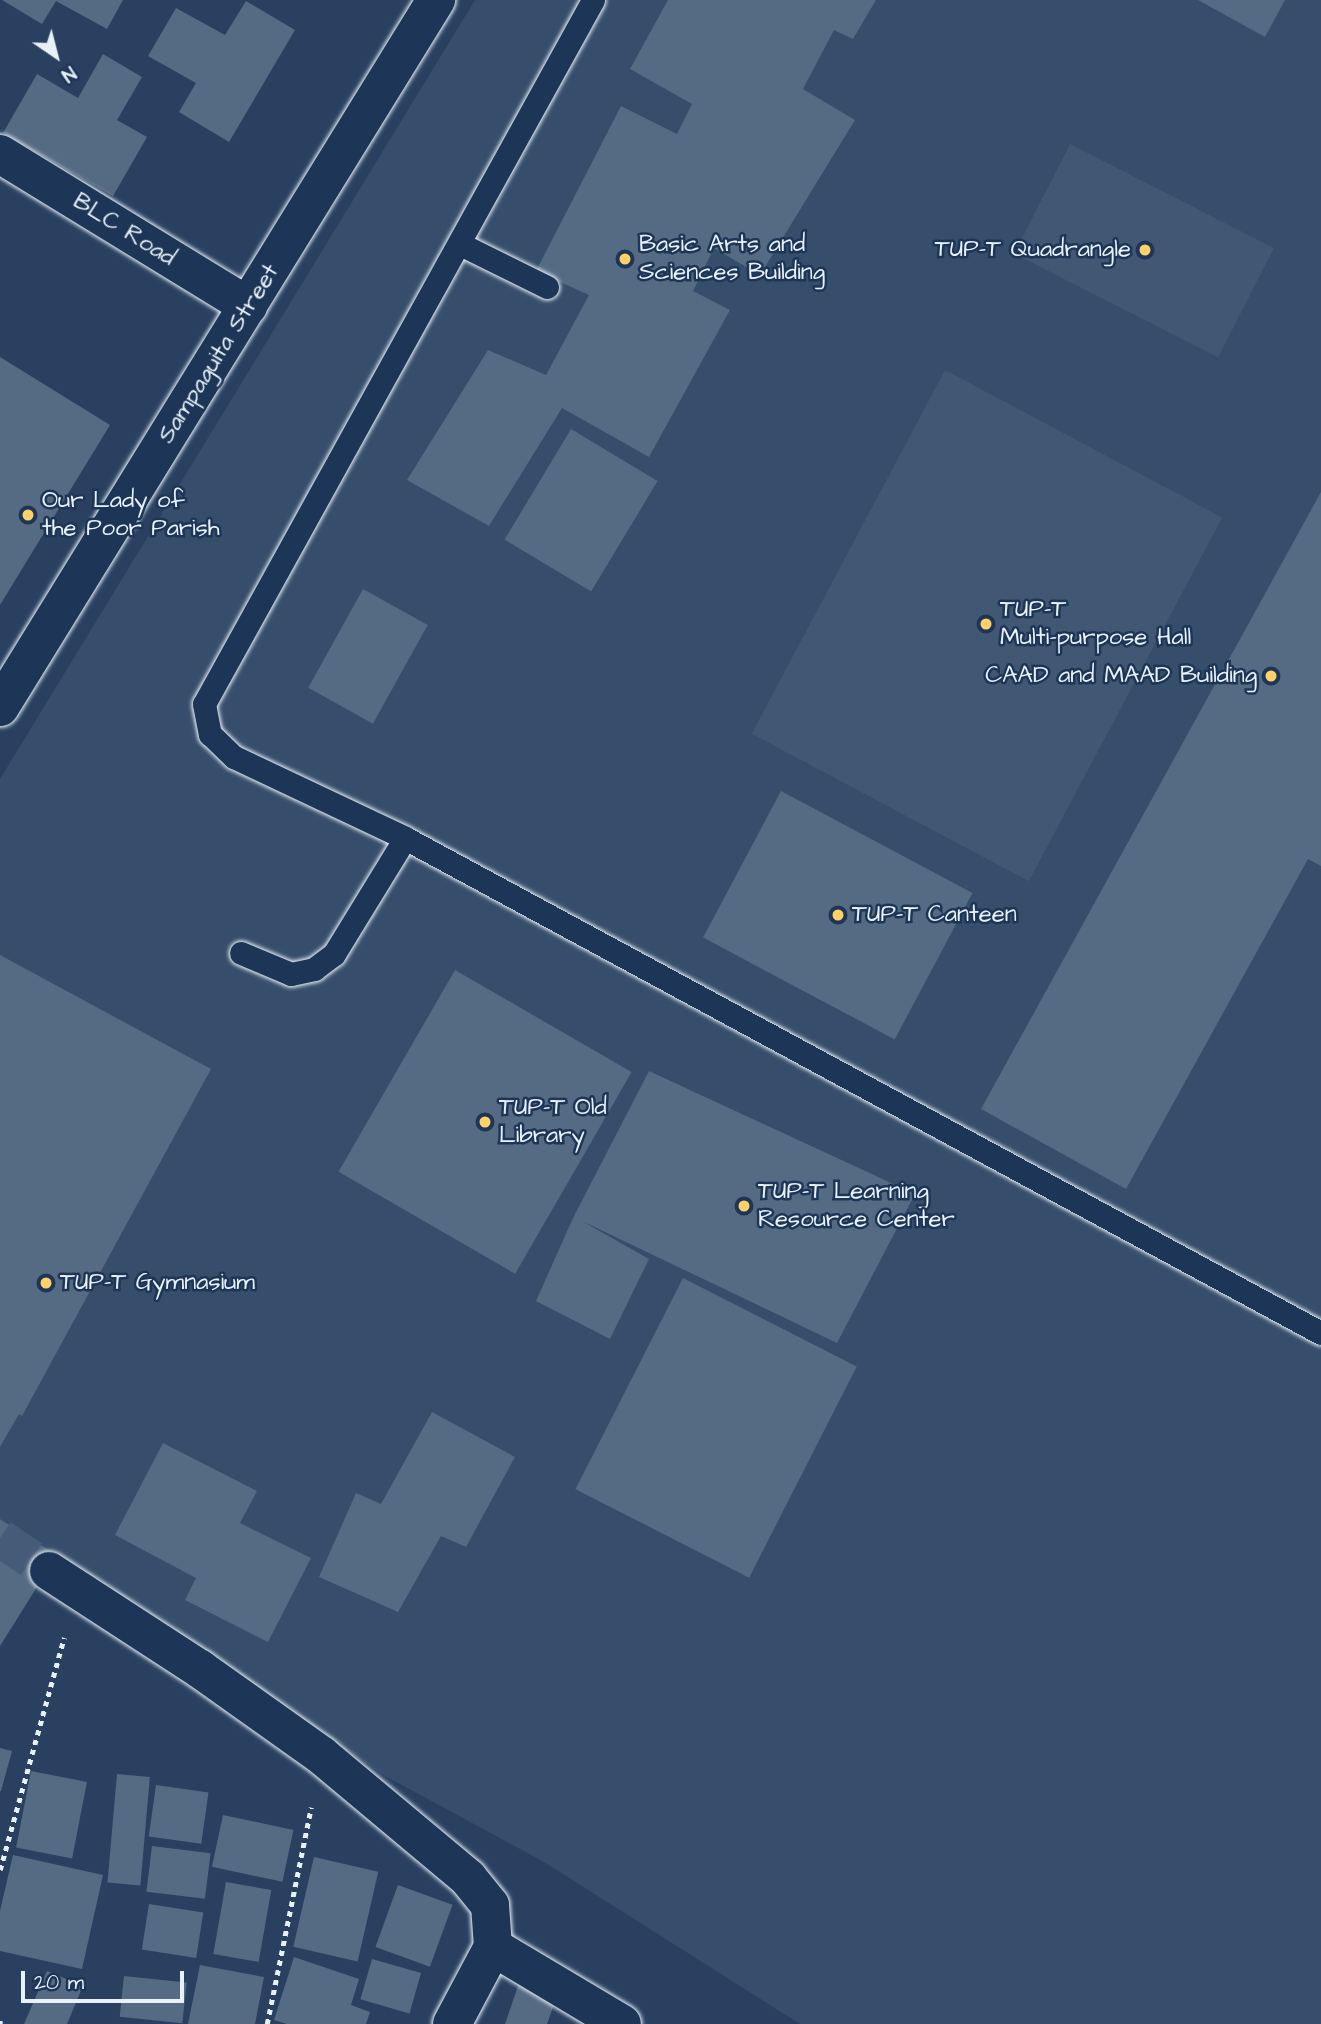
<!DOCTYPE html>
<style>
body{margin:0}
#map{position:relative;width:1321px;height:2024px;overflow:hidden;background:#294061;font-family:"Architects Daughter",sans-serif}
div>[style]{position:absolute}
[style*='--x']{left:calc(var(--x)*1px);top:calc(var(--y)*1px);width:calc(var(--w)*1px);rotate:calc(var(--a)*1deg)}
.built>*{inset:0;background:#364d6b}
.green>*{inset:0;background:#415774;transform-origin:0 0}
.building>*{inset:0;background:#556a83;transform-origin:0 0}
.street-tunnel>*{height:38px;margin-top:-19px;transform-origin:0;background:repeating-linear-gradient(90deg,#465b78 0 38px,transparent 0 57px)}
.path>*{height:4.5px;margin-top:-2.25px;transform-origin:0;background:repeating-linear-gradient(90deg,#e8f1f8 0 5px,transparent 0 10px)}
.roads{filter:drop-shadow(0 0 2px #e8f1f8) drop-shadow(0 0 2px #e8f1f8)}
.lane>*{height:23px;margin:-11.5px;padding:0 11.5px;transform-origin:11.5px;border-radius:11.5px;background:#1d3557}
.street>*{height:38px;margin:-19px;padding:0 19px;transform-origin:19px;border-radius:19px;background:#1d3557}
.dots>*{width:19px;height:19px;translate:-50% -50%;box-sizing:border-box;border:4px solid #1d3557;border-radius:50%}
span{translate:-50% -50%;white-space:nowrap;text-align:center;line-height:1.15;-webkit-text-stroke:5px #1d3557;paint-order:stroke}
.street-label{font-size:24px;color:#e8f1f8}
.poi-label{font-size:24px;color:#e8f1f8}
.left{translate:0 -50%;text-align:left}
.right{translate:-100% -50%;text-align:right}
.north{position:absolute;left:21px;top:21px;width:70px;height:70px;-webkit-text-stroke:5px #1d3557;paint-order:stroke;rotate:145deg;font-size:19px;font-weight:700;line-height:28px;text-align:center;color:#e8f1f8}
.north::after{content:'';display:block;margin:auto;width:24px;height:32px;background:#e8f1f8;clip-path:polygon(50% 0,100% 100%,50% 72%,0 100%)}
.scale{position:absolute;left:21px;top:1971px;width:163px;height:32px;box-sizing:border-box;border:4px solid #e8f1f8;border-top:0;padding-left:9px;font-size:21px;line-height:24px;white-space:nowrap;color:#e8f1f8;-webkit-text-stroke:5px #1d3557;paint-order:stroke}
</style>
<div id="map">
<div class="built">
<i style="clip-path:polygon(475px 0,1321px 0,1321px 2024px,800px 2024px,544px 1862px,387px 1777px,0 1519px,0 779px)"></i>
</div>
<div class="green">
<i style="left:1070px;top:144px;width:229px;height:123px;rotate:27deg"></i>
<i style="left:945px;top:370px;width:314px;height:412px;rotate:28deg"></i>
</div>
<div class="building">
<i style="clip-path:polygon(2px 0,123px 0,107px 29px,56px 1px,42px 24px)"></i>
<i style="clip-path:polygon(668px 0,876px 0,853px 39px,834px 30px,803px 89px,855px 120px,760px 275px,714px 248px,693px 291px,730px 310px,649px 457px,562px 408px,489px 526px,407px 480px,488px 350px,546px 375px,589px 295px,536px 271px,621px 106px,677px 134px,692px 104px,630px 69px)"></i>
<i style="clip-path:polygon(1198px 0,1285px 0,1265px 37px)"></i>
<i style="clip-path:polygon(246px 1px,295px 30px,229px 142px,179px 112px,196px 83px,148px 56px,176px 8px,225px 35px)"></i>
<i style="clip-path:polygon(103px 54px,142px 77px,117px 120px,147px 137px,113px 196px,3px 133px,37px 74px,78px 98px)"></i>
<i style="clip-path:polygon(0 357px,110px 425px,0 605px)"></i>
<i style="left:571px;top:429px;width:101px;height:129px;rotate:31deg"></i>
<i style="clip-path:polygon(1321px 492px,1321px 866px,1308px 859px,1126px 1189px,981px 1109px)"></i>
<i style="left:363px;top:589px;width:74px;height:113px;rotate:29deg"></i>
<i style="left:781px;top:791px;width:217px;height:166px;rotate:28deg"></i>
<i style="clip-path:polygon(0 955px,211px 1069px,22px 1416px,19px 1414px,0 1447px)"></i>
<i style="left:455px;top:970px;width:204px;height:233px;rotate:30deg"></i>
<i style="clip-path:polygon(649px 1071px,915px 1194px,837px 1343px,582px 1221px,649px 1259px,610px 1339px,536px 1301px,573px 1218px)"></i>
<i style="left:683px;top:1278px;width:195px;height:237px;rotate:27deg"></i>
<i style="clip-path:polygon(432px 1412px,515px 1457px,466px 1547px,441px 1536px,398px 1612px,319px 1577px,356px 1493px,381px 1504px)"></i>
<i style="clip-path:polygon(163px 1443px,257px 1491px,240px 1523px,311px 1558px,268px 1642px,185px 1600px,196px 1578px,115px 1535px)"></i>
<i style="clip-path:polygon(0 1519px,57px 1555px,0 1646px)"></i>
<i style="clip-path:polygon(0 1748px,12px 1751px,1px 1791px,0 1791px)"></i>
<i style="left:31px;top:1771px;width:57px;height:78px;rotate:11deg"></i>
<i style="left:117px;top:1774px;width:33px;height:109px;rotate:5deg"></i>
<i style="left:156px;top:1785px;width:53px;height:52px;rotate:8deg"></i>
<i style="left:223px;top:1815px;width:72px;height:53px;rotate:12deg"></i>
<i style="left:152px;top:1846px;width:59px;height:46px;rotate:7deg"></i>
<i style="clip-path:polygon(13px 1855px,103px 1875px,82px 1969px,0 1951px,0 1911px)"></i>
<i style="left:314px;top:1857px;width:66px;height:92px;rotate:13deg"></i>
<i style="left:226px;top:1882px;width:46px;height:73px;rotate:10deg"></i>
<i style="left:398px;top:1885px;width:58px;height:66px;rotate:20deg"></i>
<i style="left:149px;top:1904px;width:55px;height:46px;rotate:9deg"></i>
<i style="clip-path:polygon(294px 1957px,359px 1979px,351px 2005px,370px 2012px,366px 2024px,287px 2024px,274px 2020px)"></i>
<i style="left:372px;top:1959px;width:51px;height:42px;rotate:16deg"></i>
<i style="clip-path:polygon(200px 1965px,264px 1977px,255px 2024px,188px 2024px)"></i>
<i style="clip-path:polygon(47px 1971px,83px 1986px,67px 2024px,24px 2024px)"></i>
<i style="left:124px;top:1976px;width:63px;height:41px;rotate:6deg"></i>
<i style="clip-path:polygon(519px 1983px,557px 1996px,547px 2024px,505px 2024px)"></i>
</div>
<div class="street-tunnel">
<i style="--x:0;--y:1538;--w:59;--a:34"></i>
</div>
<div class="path">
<i style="--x:0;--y:1870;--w:241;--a:-74.6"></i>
<i style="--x:0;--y:2021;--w:3;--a:72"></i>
<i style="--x:267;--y:2024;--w:221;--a:-78.5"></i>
</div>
<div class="roads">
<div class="lane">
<i style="--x:593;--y:0;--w:804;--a:118.92"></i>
<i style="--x:204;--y:704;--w:31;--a:79"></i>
<i style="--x:210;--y:734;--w:33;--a:44"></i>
<i style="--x:234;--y:757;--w:189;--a:25.3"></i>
<i style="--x:405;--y:838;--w:1041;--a:28.39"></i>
<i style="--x:460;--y:244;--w:97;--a:26.3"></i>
<i style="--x:241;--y:953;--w:54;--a:22.8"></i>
<i style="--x:291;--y:974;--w:24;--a:-12"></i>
<i style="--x:314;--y:969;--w:25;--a:-37"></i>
<i style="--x:334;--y:954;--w:136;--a:-58.5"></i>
</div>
<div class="street">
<i style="--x:0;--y:154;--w:291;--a:31.5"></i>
<i style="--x:0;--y:707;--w:831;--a:-58.34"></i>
<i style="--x:49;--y:1571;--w:180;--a:33"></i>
<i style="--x:200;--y:1669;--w:148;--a:35.4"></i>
<i style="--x:321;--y:1755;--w:192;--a:39.9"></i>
<i style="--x:468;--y:1878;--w:35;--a:51"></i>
<i style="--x:490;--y:1905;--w:42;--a:85.9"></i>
<i style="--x:493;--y:1947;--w:150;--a:30.8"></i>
<i style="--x:452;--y:2024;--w:87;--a:-62"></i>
</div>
</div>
<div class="dots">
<i style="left:1145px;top:250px;background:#ffd166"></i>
<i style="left:625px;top:259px;background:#ffd166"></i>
<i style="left:28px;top:515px;background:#ffd166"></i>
<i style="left:986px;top:624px;background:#ffd166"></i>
<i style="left:1271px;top:676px;background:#ffd166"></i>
<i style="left:838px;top:915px;background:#ffd166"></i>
<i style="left:485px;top:1122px;background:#ffd166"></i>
<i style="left:744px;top:1206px;background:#ffd166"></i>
<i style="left:46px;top:1283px;background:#ffd166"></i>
</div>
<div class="street-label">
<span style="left:124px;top:230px;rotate:32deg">BLC Road</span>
<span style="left:219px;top:354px;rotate:-58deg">Sampaguita Street</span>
</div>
<div class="poi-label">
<span class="left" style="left:639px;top:259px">Basic Arts and<br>Sciences Building</span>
<span class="right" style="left:1131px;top:250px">TUP-T Quadrangle</span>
<span class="left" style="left:42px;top:515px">Our Lady of<br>the Poor Parish</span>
<span class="left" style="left:1000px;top:624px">TUP-T<br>Multi-purpose Hall</span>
<span class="right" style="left:1257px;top:676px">CAAD and MAAD Building</span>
<span class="left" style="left:852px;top:915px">TUP-T Canteen</span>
<span class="left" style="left:499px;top:1122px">TUP-T Old<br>Library</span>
<span class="left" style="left:758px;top:1206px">TUP-T Learning<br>Resource Center</span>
<span class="left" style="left:60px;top:1283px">TUP-T Gymnasium</span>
</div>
<div class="north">N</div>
<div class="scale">20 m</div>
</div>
